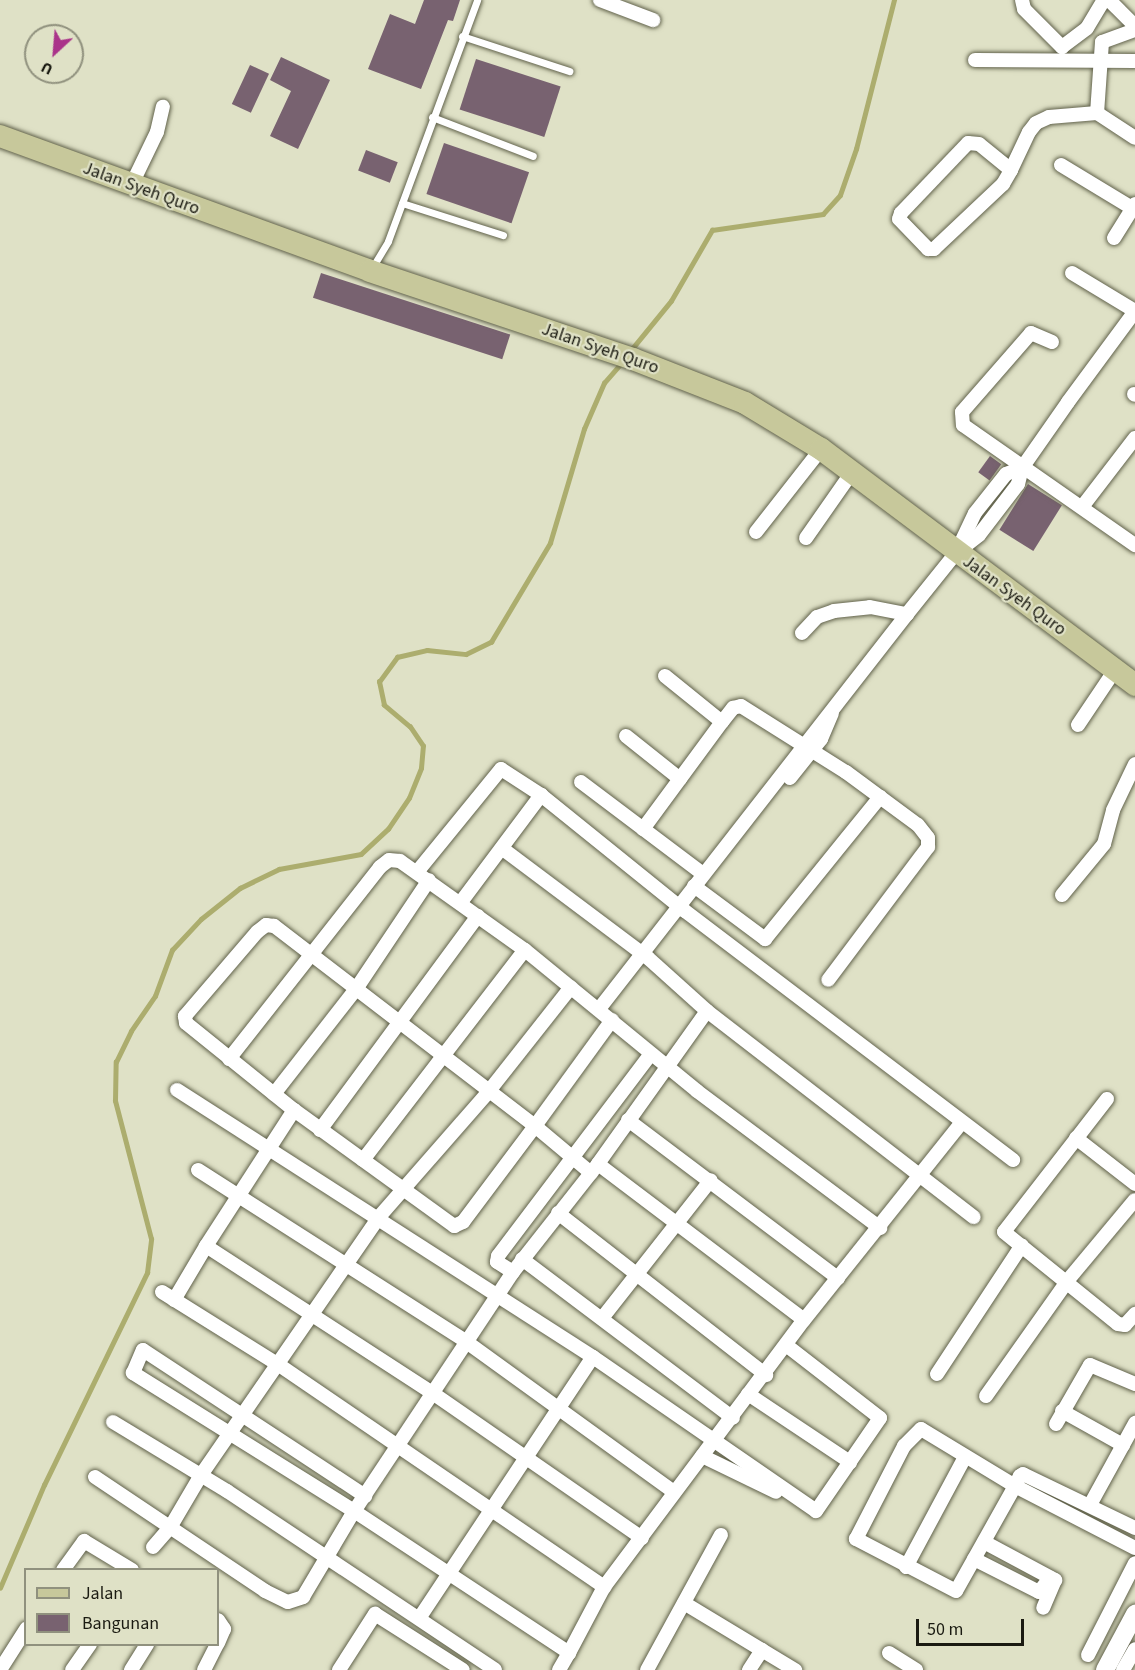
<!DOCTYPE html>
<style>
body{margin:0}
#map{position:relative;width:1135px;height:1670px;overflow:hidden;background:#dfe1c6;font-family:"Source Sans 3",sans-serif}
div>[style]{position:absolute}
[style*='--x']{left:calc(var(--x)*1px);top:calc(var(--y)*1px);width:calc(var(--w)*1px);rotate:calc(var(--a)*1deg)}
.stream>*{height:4.5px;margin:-2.25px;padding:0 2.25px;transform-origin:2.25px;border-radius:2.25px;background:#acad6e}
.building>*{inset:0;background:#786270;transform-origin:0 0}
.roads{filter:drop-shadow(0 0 2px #61624b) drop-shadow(0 0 2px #61624b)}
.service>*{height:7px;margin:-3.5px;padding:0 3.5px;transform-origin:3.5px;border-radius:3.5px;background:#fff}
.minor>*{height:14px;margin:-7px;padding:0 7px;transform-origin:7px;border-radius:7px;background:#fff}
.tertiary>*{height:18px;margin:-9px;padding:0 9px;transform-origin:9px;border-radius:9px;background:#fff}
.primary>*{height:22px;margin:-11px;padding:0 11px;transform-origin:11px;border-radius:11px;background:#c7c89b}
span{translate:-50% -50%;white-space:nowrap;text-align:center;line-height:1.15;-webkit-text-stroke:4.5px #dfe1c6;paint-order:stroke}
.street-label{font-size:18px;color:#1a1a11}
.legend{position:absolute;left:24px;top:1568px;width:195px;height:78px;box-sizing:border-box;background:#dfe1c6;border:2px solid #90917e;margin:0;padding:8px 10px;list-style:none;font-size:18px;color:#1a1a11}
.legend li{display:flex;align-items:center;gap:12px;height:30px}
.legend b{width:30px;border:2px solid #90917e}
.north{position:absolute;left:24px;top:24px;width:60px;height:60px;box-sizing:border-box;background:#dfe1c6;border:2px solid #90917e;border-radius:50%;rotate:206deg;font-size:16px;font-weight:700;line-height:24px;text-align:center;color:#1a1a11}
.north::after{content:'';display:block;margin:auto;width:21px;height:27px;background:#aa338a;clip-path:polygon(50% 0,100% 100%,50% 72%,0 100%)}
.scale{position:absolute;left:916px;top:1619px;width:108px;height:27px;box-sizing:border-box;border:3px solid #1a1a11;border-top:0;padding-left:8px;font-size:18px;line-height:21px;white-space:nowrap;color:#1a1a11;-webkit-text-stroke:4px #dfe1c6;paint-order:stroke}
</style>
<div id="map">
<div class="stream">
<i style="--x:631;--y:350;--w:63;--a:-50.8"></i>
<i style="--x:671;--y:301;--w:82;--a:-60"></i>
<i style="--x:712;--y:230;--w:112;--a:-8.2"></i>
<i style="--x:823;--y:214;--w:25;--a:-48"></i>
<i style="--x:840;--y:195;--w:49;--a:-70.8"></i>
<i style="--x:856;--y:149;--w:154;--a:-75.7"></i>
<i style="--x:0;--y:1588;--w:112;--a:-66.9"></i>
<i style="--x:44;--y:1485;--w:236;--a:-64.1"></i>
<i style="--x:147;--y:1273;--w:34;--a:-83"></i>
<i style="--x:151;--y:1239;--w:143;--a:-104.6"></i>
<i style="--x:115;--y:1101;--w:39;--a:-89"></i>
<i style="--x:116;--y:1062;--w:34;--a:-64"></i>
<i style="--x:131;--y:1031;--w:42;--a:-55.6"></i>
<i style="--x:155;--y:996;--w:49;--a:-69.7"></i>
<i style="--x:172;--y:950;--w:42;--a:-46.9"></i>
<i style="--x:201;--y:919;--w:50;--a:-38.5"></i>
<i style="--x:240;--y:888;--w:43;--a:-26"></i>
<i style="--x:279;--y:869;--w:83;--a:-10.4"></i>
<i style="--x:361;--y:854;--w:37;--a:-43"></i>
<i style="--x:388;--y:829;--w:37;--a:-56"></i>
<i style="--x:409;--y:798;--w:32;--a:-68"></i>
<i style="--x:421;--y:768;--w:22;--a:-85"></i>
<i style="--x:423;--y:746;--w:23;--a:-124"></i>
<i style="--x:410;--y:727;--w:34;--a:-140"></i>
<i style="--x:384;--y:705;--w:24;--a:-102"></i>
<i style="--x:379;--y:682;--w:31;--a:-54"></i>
<i style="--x:397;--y:657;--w:31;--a:-13"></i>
<i style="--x:427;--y:650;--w:39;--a:6"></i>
<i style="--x:466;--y:654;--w:28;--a:-26"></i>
<i style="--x:491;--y:642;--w:115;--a:-59.2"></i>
<i style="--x:550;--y:543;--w:119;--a:-73.4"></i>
<i style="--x:584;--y:429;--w:50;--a:-66.5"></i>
<i style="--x:604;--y:383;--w:28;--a:-49"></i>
</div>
<div class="building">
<i style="clip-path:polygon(424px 0,460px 0,453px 21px,448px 20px,421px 89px,368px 69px,390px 14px,415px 24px)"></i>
<i style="clip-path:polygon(281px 57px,330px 80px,298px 149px,270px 136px,291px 91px,270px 80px)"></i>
<i style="left:476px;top:59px;width:89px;height:53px;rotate:18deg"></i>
<i style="left:250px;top:65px;width:21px;height:43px;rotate:25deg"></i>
<i style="left:444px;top:143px;width:90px;height:54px;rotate:19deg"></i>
<i style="left:366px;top:150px;width:34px;height:22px;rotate:21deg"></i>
<i style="left:321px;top:273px;width:199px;height:26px;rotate:18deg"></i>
<i style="left:990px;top:456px;width:14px;height:20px;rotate:36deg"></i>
<i style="left:1028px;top:484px;width:40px;height:54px;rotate:32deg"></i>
</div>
<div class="roads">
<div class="service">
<i style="--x:462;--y:36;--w:113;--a:18.1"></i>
<i style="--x:432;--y:117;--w:108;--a:21.1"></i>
<i style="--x:402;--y:203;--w:106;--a:17.6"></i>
<i style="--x:372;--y:268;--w:31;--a:-59"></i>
<i style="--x:388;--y:241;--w:257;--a:-69.7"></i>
</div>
<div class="minor">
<i style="--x:600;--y:0;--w:57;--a:20.7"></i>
<i style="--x:1022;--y:0;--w:9;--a:77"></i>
<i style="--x:1024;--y:9;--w:54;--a:45"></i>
<i style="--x:1062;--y:47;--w:31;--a:-37"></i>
<i style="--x:1087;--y:28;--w:33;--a:-59"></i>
<i style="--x:1109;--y:0;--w:37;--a:45"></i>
<i style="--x:1102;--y:42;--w:71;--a:94"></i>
<i style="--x:1097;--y:113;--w:45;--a:33.3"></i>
<i style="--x:1102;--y:42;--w:35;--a:-20"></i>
<i style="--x:975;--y:60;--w:160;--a:0.4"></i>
<i style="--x:1061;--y:165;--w:83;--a:31.2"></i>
<i style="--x:1011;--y:170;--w:41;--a:-140.9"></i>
<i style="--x:979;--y:144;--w:11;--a:-175"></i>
<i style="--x:968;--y:143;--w:97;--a:133.7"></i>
<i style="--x:901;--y:213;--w:6;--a:108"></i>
<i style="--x:899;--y:219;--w:42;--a:46"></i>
<i style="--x:928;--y:249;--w:6;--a:0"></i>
<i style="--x:934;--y:249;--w:95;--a:-43.3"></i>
<i style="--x:1003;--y:184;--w:16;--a:-60"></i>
<i style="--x:1011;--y:170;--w:42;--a:-64.7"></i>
<i style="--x:1029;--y:132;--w:11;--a:-52"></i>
<i style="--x:1036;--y:123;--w:14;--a:-25"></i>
<i style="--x:1049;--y:117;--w:48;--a:-4.8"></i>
<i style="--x:131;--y:186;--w:60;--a:-64.3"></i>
<i style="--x:157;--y:132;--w:26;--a:-77"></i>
<i style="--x:1114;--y:238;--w:40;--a:-58"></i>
<i style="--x:1072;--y:273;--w:74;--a:31.1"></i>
<i style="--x:1052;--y:342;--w:23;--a:-157"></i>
<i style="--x:1031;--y:333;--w:105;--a:131.1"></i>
<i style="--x:962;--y:412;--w:13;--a:86"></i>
<i style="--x:963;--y:425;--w:210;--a:34.9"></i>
<i style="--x:1134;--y:394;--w:1;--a:45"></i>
<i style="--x:1082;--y:507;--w:87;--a:-52.5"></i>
<i style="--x:756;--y:532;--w:105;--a:-51.9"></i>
<i style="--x:806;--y:538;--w:80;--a:-55.1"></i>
<i style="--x:956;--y:553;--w:44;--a:-64.6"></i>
<i style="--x:975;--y:513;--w:50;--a:-51.5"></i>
<i style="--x:1006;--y:474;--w:17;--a:-21"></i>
<i style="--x:802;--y:633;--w:22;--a:-47"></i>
<i style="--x:817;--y:617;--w:18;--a:-19"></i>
<i style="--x:834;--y:611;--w:36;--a:-6"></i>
<i style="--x:870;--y:607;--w:38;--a:11"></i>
<i style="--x:665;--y:676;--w:73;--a:38.9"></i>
<i style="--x:1078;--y:725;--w:66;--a:-56.1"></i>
<i style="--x:626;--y:736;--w:69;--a:38.5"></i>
<i style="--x:790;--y:778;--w:50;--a:-51.5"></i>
<i style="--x:821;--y:739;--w:28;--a:-67"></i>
<i style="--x:581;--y:782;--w:153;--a:37"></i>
<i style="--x:643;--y:829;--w:133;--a:-53.6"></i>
<i style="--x:722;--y:722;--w:18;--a:-52"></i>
<i style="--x:733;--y:708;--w:8;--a:-14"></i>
<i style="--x:741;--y:706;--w:124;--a:32.2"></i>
<i style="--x:846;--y:772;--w:89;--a:36.4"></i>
<i style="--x:918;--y:825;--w:16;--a:52"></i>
<i style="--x:928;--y:838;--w:9;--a:90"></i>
<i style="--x:928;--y:847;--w:166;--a:126.9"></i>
<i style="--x:503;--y:849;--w:181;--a:36.9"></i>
<i style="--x:648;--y:958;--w:79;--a:41.9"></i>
<i style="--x:707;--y:1011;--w:337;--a:37.7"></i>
<i style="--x:417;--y:872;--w:133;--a:-50.8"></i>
<i style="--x:501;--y:769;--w:48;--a:33"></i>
<i style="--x:541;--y:795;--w:185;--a:38.9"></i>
<i style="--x:685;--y:911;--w:412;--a:37.2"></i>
<i style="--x:694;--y:886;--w:89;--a:36.7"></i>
<i style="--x:765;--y:939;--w:183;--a:-51"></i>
<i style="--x:1062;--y:895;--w:66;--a:-50.5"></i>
<i style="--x:1104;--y:844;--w:35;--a:-75"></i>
<i style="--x:1113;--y:810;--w:51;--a:-64.4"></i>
<i style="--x:461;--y:902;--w:134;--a:-53.2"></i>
<i style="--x:599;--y:1009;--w:501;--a:-52.05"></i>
<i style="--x:907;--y:614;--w:78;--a:-51.2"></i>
<i style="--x:956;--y:553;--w:29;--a:-38"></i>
<i style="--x:979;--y:535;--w:64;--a:-52.6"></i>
<i style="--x:1018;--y:484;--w:16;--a:-76"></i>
<i style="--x:1022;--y:468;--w:80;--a:-55.1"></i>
<i style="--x:1068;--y:402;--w:113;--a:-53.6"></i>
<i style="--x:707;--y:1011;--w:188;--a:125.5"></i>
<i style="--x:598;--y:1164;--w:137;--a:128.2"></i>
<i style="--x:513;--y:1272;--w:287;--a:123.6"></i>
<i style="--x:354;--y:1511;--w:258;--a:33.4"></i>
<i style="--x:569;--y:1653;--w:75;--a:-62.1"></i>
<i style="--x:604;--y:1587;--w:334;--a:-53.2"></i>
<i style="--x:804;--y:1320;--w:252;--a:-51.4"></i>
<i style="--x:229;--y:1059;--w:244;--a:-51.8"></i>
<i style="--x:380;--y:867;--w:11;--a:-38"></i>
<i style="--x:389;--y:860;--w:11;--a:5"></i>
<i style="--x:400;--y:861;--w:153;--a:35.5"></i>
<i style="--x:525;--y:950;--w:222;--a:39.3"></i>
<i style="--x:697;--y:1091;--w:229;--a:36.8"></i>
<i style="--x:177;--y:1090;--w:494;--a:32.7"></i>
<i style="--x:593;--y:1357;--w:271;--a:34.6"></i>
<i style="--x:274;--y:1094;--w:133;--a:-52"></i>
<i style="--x:356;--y:989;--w:131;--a:-56.2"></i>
<i style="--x:1107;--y:1099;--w:168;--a:127.8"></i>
<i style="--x:1004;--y:1232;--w:146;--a:38.9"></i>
<i style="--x:1118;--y:1324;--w:7;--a:8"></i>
<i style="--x:1125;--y:1325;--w:15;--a:-48"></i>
<i style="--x:294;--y:1110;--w:162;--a:122.9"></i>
<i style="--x:206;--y:1246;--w:272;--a:33"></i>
<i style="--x:434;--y:1394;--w:253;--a:34.7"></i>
<i style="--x:628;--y:1120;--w:263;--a:37"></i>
<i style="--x:320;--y:1130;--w:266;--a:-53.6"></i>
<i style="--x:1076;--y:1138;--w:75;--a:37.9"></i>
<i style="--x:363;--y:1160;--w:265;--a:-52.4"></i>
<i style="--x:598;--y:1164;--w:258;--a:37.1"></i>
<i style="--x:198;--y:1170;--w:321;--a:32.6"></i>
<i style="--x:468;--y:1343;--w:254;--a:35.9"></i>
<i style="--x:591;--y:1173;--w:73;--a:-140"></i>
<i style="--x:535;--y:1126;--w:329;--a:-142.5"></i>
<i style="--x:274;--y:926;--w:8;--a:-173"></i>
<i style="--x:266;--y:925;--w:11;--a:142"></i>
<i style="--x:257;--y:932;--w:111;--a:130.6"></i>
<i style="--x:185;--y:1016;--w:7;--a:82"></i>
<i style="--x:186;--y:1023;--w:139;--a:38.9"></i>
<i style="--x:294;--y:1110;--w:198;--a:35.9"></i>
<i style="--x:454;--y:1226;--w:10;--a:-24"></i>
<i style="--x:463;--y:1222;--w:120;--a:-53.1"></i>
<i style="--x:535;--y:1126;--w:131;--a:-54"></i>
<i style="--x:558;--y:1213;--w:264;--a:37.9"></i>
<i style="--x:522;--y:1259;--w:264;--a:37"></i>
<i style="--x:513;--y:1272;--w:19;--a:-148"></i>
<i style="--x:497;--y:1262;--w:6;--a:-81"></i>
<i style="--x:498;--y:1256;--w:253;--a:-52.9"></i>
<i style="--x:162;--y:1292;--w:138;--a:32"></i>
<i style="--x:279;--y:1365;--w:394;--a:34.3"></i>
<i style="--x:174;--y:1300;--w:63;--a:-59.3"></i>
<i style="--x:603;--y:1317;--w:174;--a:-51.8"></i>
<i style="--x:786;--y:1345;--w:119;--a:37.8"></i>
<i style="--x:880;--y:1418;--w:113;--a:124.5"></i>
<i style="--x:937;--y:1374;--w:154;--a:-56.6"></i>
<i style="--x:748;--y:1394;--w:123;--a:33.7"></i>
<i style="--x:986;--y:1396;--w:142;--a:-54.7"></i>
<i style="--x:1068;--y:1280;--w:104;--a:-50.1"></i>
<i style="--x:1062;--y:1411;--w:70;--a:29.1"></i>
<i style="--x:113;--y:1422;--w:133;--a:31.2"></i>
<i style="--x:227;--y:1491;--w:322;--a:33.7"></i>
<i style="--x:1056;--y:1424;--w:68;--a:-60"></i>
<i style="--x:1090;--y:1365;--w:49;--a:22.9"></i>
<i style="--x:702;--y:1456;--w:82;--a:25.9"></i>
<i style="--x:95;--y:1477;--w:205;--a:33.8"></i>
<i style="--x:265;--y:1591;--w:25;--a:26"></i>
<i style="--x:288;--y:1602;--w:16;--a:-18"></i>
<i style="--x:303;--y:1597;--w:100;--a:-59.3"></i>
<i style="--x:354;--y:1511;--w:261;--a:-148"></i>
<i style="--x:133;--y:1373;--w:25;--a:-67"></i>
<i style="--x:143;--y:1350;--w:266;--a:33.3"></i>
<i style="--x:1090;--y:1505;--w:94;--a:-61.2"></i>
<i style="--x:1135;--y:1528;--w:124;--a:-154.3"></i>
<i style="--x:1023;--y:1474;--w:4;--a:146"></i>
<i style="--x:1020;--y:1476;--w:11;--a:117"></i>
<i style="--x:1015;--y:1486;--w:120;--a:119.3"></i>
<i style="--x:956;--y:1591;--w:113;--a:-152.5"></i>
<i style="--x:856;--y:1539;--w:105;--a:-62.7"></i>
<i style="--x:904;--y:1446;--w:24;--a:-45"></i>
<i style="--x:921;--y:1429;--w:110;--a:31.2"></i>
<i style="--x:1015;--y:1486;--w:135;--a:27.3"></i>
<i style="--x:984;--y:1542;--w:81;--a:28.2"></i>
<i style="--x:1055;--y:1580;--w:30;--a:113"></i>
<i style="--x:153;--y:1547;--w:28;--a:-49"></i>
<i style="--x:171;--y:1526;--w:59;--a:-59.5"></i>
<i style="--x:201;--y:1475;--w:312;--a:-55.4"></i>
<i style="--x:378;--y:1218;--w:169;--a:-48.8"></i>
<i style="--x:489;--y:1091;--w:132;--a:-51.7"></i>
<i style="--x:974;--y:1559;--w:73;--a:26.9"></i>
<i style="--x:1039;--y:1592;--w:18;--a:-52"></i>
<i style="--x:906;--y:1567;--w:125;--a:-61.8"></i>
<i style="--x:63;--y:1570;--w:36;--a:-54"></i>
<i style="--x:84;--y:1541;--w:56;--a:31.1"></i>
<i style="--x:684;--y:1603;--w:130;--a:31.1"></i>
<i style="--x:420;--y:1617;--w:312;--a:-56.4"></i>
<i style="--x:218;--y:1620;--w:11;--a:56"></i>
<i style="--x:224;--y:1629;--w:15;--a:113"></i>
<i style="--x:889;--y:1653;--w:32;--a:32"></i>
<i style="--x:1088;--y:1655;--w:103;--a:-62.9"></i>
<i style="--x:0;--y:1670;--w:49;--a:-57.6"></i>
<i style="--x:72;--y:1670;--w:32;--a:-55"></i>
<i style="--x:131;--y:1670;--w:31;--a:-58"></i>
<i style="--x:204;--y:1670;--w:29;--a:-63"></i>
<i style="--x:339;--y:1670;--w:67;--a:-57.3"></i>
<i style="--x:375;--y:1614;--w:104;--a:32.5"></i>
<i style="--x:559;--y:1670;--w:20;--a:-60"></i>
<i style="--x:647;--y:1670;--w:154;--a:-61.3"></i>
<i style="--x:749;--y:1670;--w:24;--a:-57"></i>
<i style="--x:1123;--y:1670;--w:24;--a:-60"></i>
</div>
<div class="tertiary">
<i style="--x:1105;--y:1670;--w:64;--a:-61.8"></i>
</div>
<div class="primary">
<i style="--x:0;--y:136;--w:394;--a:20"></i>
<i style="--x:370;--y:271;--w:277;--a:18.5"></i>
<i style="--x:633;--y:359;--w:120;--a:21.4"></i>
<i style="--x:745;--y:403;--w:89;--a:31.2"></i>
<i style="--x:821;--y:449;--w:393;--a:36.9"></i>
</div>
</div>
<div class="street-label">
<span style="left:141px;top:189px;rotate:20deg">Jalan Syeh Quro</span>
<span style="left:600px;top:349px;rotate:19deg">Jalan Syeh Quro</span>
<span style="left:1014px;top:596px;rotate:36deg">Jalan Syeh Quro</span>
</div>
<ul class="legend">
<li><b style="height:8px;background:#c7c89b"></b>Jalan</li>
<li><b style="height:16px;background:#786270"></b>Bangunan</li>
</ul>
<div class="north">U</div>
<div class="scale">50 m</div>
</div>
